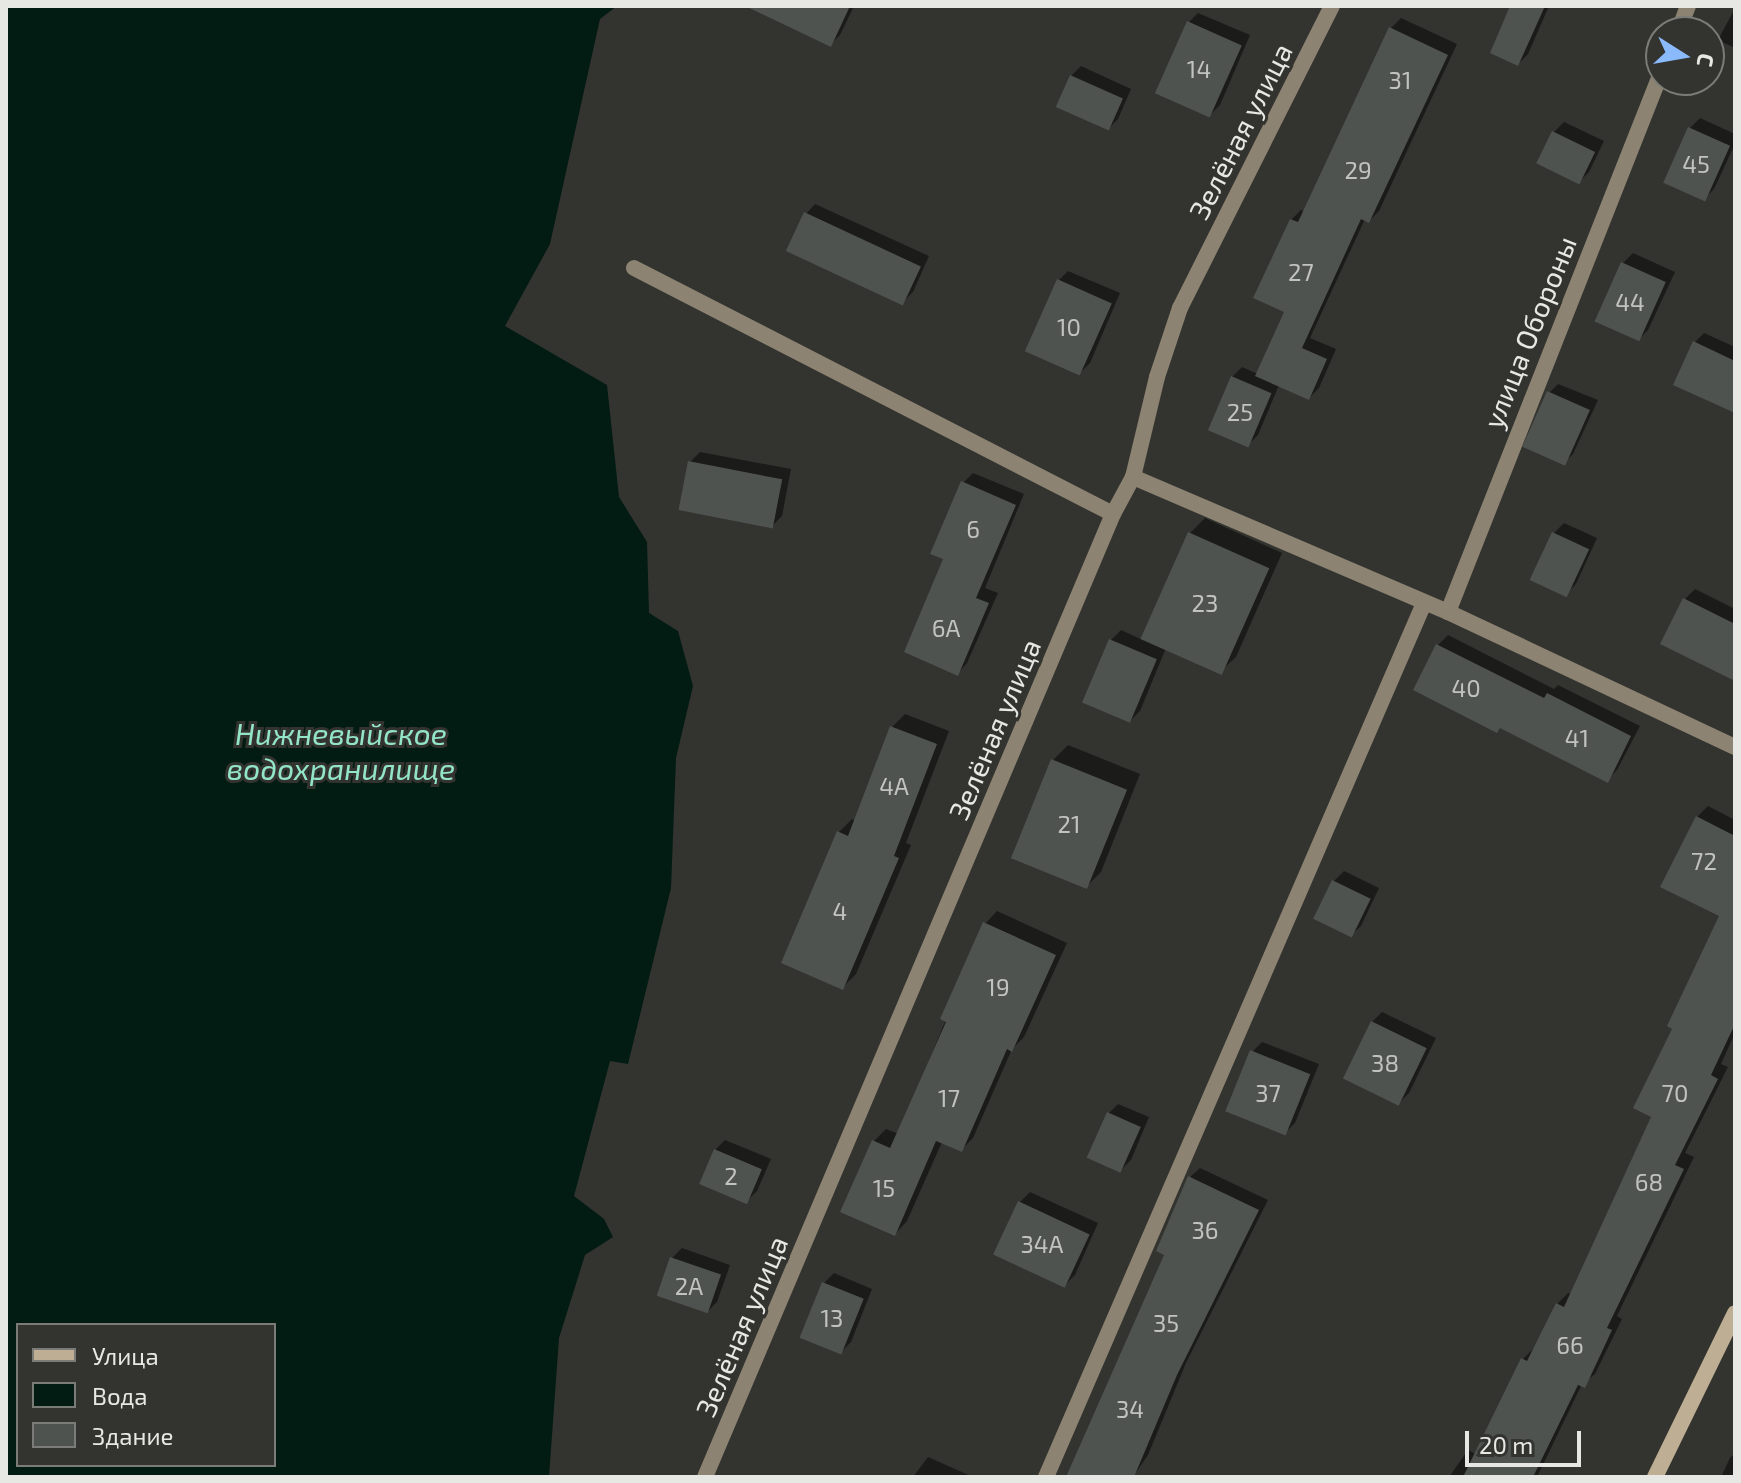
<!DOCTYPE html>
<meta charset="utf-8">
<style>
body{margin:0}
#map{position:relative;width:1741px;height:1483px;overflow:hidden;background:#33332f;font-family:"Exo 2",sans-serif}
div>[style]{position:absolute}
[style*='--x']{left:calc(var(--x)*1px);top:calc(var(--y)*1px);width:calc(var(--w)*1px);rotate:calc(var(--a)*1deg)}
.water>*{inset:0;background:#021c14}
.shadow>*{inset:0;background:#0007}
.building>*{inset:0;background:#4f534f;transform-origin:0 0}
.street>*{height:16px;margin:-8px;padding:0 8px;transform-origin:8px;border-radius:8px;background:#8c8372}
.secondary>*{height:16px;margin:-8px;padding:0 8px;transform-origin:8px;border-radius:8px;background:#beaf94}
span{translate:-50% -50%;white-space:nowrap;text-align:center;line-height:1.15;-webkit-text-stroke:6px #33332f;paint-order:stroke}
.number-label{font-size:24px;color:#c1c3bf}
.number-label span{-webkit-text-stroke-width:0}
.street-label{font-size:28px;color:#e7e8e4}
.water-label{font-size:30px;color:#93e5c8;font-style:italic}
.frame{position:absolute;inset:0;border:8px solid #e7e8e4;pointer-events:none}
.legend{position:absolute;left:16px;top:1323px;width:260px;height:144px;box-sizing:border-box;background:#33332f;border:2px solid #7b7b77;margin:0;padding:10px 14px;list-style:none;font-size:24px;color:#e7e8e4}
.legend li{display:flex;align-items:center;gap:16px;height:40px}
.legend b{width:40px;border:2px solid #7b7b77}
.north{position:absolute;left:1645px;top:16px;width:80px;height:80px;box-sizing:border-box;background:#33332f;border:2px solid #7b7b77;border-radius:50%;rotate:101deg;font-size:22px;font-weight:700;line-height:32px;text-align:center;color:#e7e8e4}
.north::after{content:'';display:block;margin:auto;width:28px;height:36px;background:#8abafc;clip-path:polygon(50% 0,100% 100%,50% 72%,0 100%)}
.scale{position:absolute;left:1465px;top:1431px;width:116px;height:36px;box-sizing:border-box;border:4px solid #e7e8e4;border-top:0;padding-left:10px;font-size:24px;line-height:28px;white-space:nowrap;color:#e7e8e4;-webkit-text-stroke:6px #33332f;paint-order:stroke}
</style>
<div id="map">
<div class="water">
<i style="clip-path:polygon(evenodd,6px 6px,617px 6px,600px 19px,550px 244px,505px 326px,607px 385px,619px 497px,647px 542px,649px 613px,678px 631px,693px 686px,676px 758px,671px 888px,628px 1064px,610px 1061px,574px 1196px,604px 1219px,613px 1237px,585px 1255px,559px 1338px,549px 1477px,6px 1477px,6px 6px,18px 1325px,274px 1325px,274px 1465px,18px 1465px,18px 1325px)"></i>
</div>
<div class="shadow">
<i style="clip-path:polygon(786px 6px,854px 6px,840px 35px,830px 45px)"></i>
<i style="clip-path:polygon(1512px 6px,1549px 6px,1528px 54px,1518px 64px)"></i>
<i style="clip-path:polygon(1735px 8px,1735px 48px,1718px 40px)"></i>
<i style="clip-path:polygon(1198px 13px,1250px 35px,1220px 105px,1210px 115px,1188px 23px)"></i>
<i style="clip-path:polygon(1401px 18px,1457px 44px,1379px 211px,1369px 221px,1365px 219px,1310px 338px,1336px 349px,1319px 388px,1309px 398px,1279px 385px,1258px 435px,1248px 445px,1232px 377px,1242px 367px,1258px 374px,1286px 311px,1291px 220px,1301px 210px,1305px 212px,1391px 28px)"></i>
<i style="clip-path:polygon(1081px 66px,1131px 89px,1118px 119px,1108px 129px,1071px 76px)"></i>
<i style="clip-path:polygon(1700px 118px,1735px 134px,1735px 144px,1714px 189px,1704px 199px,1690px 128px)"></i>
<i style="clip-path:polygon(1564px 122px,1604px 141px,1589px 172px,1579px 182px,1554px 132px)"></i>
<i style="clip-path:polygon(815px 204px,929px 256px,913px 292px,903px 302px,806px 214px)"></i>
<i style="clip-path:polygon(1633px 253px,1675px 272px,1648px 330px,1638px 340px,1623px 263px)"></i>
<i style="clip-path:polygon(1068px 271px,1120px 293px,1090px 363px,1080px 373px,1058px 281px)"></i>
<i style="clip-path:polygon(1704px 333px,1735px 347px,1735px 403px,1695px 342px)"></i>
<i style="clip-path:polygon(1558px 384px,1598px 400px,1573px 454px,1563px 464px,1548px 394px)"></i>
<i style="clip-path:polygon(700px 452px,791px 469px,782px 516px,772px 526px,690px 462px)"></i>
<i style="clip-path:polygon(973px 473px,1024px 494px,985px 588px,998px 593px,967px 663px,958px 673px,946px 558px,963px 483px)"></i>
<i style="clip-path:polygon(1205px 518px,1282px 553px,1236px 657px,1220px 672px,1166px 648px,1140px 711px,1130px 721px,1111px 640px,1121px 630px,1143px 640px,1190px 533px)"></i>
<i style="clip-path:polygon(1564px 523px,1597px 538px,1576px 584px,1566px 594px,1533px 579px,1554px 533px)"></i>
<i style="clip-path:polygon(1695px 589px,1735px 609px,1735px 679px,1685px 599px)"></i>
<i style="clip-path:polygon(1448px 635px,1554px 689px,1558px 685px,1640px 726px,1617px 770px,1607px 780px,1438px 645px)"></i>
<i style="clip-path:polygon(905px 714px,949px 731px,906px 843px,911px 845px,856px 974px,842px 988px,838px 833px,852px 819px,856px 821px,892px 727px)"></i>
<i style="clip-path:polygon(1068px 745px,1140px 774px,1101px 872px,1086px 887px,1053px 760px)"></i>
<i style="clip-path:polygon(1708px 806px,1735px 820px,1735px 1033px,1721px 1064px,1728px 1067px,1685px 1153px,1694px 1157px,1617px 1316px,1622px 1319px,1595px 1374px,1582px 1384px,1537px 1477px,1449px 1477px,1468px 1450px,1476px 1454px,1523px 1359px,1534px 1348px,1557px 1304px,1568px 1293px,1572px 1294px,1653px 1116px,1675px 1028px,1721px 915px,1697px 817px)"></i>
<i style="clip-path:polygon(1344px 871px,1379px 888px,1361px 926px,1351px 935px,1334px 881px)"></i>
<i style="clip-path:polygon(997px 911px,1067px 943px,1024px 1037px,1012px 1049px,973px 1138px,961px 1150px,942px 1142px,907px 1221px,895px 1234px,874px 1141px,886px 1129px,899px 1134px,985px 924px)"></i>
<i style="clip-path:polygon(1382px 1012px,1436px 1038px,1409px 1093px,1399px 1103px,1372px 1022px)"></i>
<i style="clip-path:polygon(1262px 1042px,1319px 1064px,1295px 1123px,1285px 1133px,1252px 1052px)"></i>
<i style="clip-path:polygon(1118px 1104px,1149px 1117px,1131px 1160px,1121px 1170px,1108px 1114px)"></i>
<i style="clip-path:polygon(725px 1140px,771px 1159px,757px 1191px,747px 1201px,715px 1150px)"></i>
<i style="clip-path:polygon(1200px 1168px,1268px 1200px,1186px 1363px,1148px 1455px,1133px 1477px,1067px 1477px,1167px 1254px,1190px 1177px)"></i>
<i style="clip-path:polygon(1030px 1192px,1098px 1223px,1075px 1275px,1065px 1285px,997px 1254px,1020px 1202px)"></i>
<i style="clip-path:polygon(682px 1248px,730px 1265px,717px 1302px,707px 1312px,672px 1258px)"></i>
<i style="clip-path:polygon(834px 1273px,872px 1289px,851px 1342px,841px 1352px,824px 1283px)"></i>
<i style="clip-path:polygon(1735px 1453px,1735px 1477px,1721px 1477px,1730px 1458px)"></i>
<i style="clip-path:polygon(928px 1457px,973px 1477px,913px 1477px)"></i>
</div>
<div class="building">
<i style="clip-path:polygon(745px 6px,850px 6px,831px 47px)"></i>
<i style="clip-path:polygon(1510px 6px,1545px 6px,1518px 66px,1490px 53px)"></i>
<i style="left:1187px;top:21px;width:60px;height:79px;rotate:24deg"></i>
<i style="clip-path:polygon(1389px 27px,1448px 55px,1369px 223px,1361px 219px,1302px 348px,1327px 359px,1309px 400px,1255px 376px,1284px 312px,1253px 298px,1290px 219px,1298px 222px)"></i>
<i style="left:1070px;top:75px;width:58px;height:35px;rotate:24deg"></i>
<i style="left:1688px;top:127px;width:46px;height:61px;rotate:24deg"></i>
<i style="left:1552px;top:131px;width:48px;height:36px;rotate:26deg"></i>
<i style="left:804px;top:212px;width:129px;height:43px;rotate:25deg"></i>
<i style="left:1621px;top:262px;width:49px;height:65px;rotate:24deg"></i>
<i style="left:1057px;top:279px;width:60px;height:79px;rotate:24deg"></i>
<i style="clip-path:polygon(1693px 341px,1735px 361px,1735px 413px,1673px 385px)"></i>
<i style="left:1231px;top:376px;width:44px;height:59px;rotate:23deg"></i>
<i style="left:1547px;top:391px;width:47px;height:61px;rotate:24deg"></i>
<i style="left:688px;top:461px;width:96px;height:50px;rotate:11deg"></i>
<i style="clip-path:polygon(961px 481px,1016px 505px,976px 598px,989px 603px,958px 676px,904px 652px,943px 559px,930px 554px)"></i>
<i style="left:1188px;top:532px;width:89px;height:117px;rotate:24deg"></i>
<i style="left:1552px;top:532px;width:41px;height:53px;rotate:25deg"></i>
<i style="clip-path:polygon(1683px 598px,1735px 624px,1735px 681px,1660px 644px)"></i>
<i style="left:1109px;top:639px;width:52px;height:69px;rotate:23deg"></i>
<i style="clip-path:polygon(1436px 644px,1544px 698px,1547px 693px,1631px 736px,1608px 783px,1500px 728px,1497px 733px,1413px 690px)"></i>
<i style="clip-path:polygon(890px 726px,937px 744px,894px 856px,899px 858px,843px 990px,781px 963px,837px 831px,848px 836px)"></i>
<i style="left:1051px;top:759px;width:82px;height:107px;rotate:22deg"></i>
<i style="clip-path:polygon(1696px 816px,1735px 836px,1735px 1024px,1711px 1075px,1718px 1079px,1675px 1165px,1684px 1169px,1607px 1328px,1612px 1330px,1585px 1388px,1578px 1385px,1533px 1477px,1463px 1477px,1521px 1358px,1527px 1361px,1556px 1303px,1564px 1307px,1651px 1117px,1633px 1108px,1672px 1029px,1667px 1026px,1719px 916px,1660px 887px)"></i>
<i style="left:1332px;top:880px;width:43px;height:43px;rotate:26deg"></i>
<i style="clip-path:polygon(983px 922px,1056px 955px,1012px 1052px,1007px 1049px,962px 1152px,936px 1141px,895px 1236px,840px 1212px,872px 1140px,890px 1148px,946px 1022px,940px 1019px)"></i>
<i style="left:1371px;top:1021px;width:62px;height:64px;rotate:26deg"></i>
<i style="left:1250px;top:1050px;width:65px;height:66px;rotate:22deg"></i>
<i style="left:1107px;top:1112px;width:37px;height:50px;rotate:24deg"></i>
<i style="left:714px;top:1149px;width:52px;height:38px;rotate:23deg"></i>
<i style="clip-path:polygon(1188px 1176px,1259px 1210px,1177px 1375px,1134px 1477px,1066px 1477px,1164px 1255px,1156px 1251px)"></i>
<i style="left:1018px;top:1201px;width:79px;height:59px;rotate:25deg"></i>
<i style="left:670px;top:1257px;width:54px;height:41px;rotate:19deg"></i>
<i style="left:822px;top:1282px;width:45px;height:60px;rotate:22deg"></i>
</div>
<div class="street">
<i style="--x:1678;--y:32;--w:28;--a:-69"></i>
<i style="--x:634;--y:268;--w:538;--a:27.18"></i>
<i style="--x:1133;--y:477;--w:343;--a:23.2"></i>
<i style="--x:1448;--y:612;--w:317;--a:25.2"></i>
<i style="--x:1448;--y:612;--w:580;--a:-68.44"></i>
<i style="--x:705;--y:1477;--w:1046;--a:-67.04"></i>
<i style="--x:1113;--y:514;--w:42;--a:-61.6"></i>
<i style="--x:1133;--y:477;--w:103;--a:-76.5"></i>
<i style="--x:1157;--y:377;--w:73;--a:-71.6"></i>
<i style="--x:1180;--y:308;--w:338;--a:-63.3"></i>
<i style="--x:1046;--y:1477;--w:952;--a:-66.61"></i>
</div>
<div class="secondary">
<i style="--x:1655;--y:1477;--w:182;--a:-64"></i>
</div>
<div class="number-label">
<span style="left:1199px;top:69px">14</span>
<span style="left:1400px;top:80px">31</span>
<span style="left:1696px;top:164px">45</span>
<span style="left:1358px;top:170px">29</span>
<span style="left:1301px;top:272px">27</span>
<span style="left:1630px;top:302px">44</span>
<span style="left:1069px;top:327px">10</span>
<span style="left:1240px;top:412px">25</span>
<span style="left:973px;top:529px">6</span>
<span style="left:1205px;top:603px">23</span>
<span style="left:946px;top:628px">6А</span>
<span style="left:1466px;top:688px">40</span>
<span style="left:1577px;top:738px">41</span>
<span style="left:894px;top:786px">4А</span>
<span style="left:1069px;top:824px">21</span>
<span style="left:1704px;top:861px">72</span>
<span style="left:840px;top:911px">4</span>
<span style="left:998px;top:987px">19</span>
<span style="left:1385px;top:1063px">38</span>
<span style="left:1268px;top:1093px">37</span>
<span style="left:1675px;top:1093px">70</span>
<span style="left:949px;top:1098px">17</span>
<span style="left:731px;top:1176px">2</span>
<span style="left:1649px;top:1182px">68</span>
<span style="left:884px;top:1188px">15</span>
<span style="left:1205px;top:1230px">36</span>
<span style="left:1042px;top:1244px">34А</span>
<span style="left:689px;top:1286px">2А</span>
<span style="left:832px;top:1318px">13</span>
<span style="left:1166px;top:1323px">35</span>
<span style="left:1570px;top:1345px">66</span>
<span style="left:1130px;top:1409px">34</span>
</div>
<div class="street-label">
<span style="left:1240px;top:131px;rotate:-63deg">Зелёная улица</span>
<span style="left:1529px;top:332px;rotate:-68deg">улица Обороны</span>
<span style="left:994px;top:729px;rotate:-67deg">Зелёная улица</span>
<span style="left:741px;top:1326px;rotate:-67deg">Зелёная улица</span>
</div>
<div class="water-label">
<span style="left:341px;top:750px">Нижневыйское<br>водохранилище</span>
</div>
<div class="frame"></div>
<ul class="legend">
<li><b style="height:10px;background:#beaf94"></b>Улица</li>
<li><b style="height:22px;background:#021c14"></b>Вода</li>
<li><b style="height:22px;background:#4f534f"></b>Здание</li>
</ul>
<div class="north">С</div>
<div class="scale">20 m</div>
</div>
